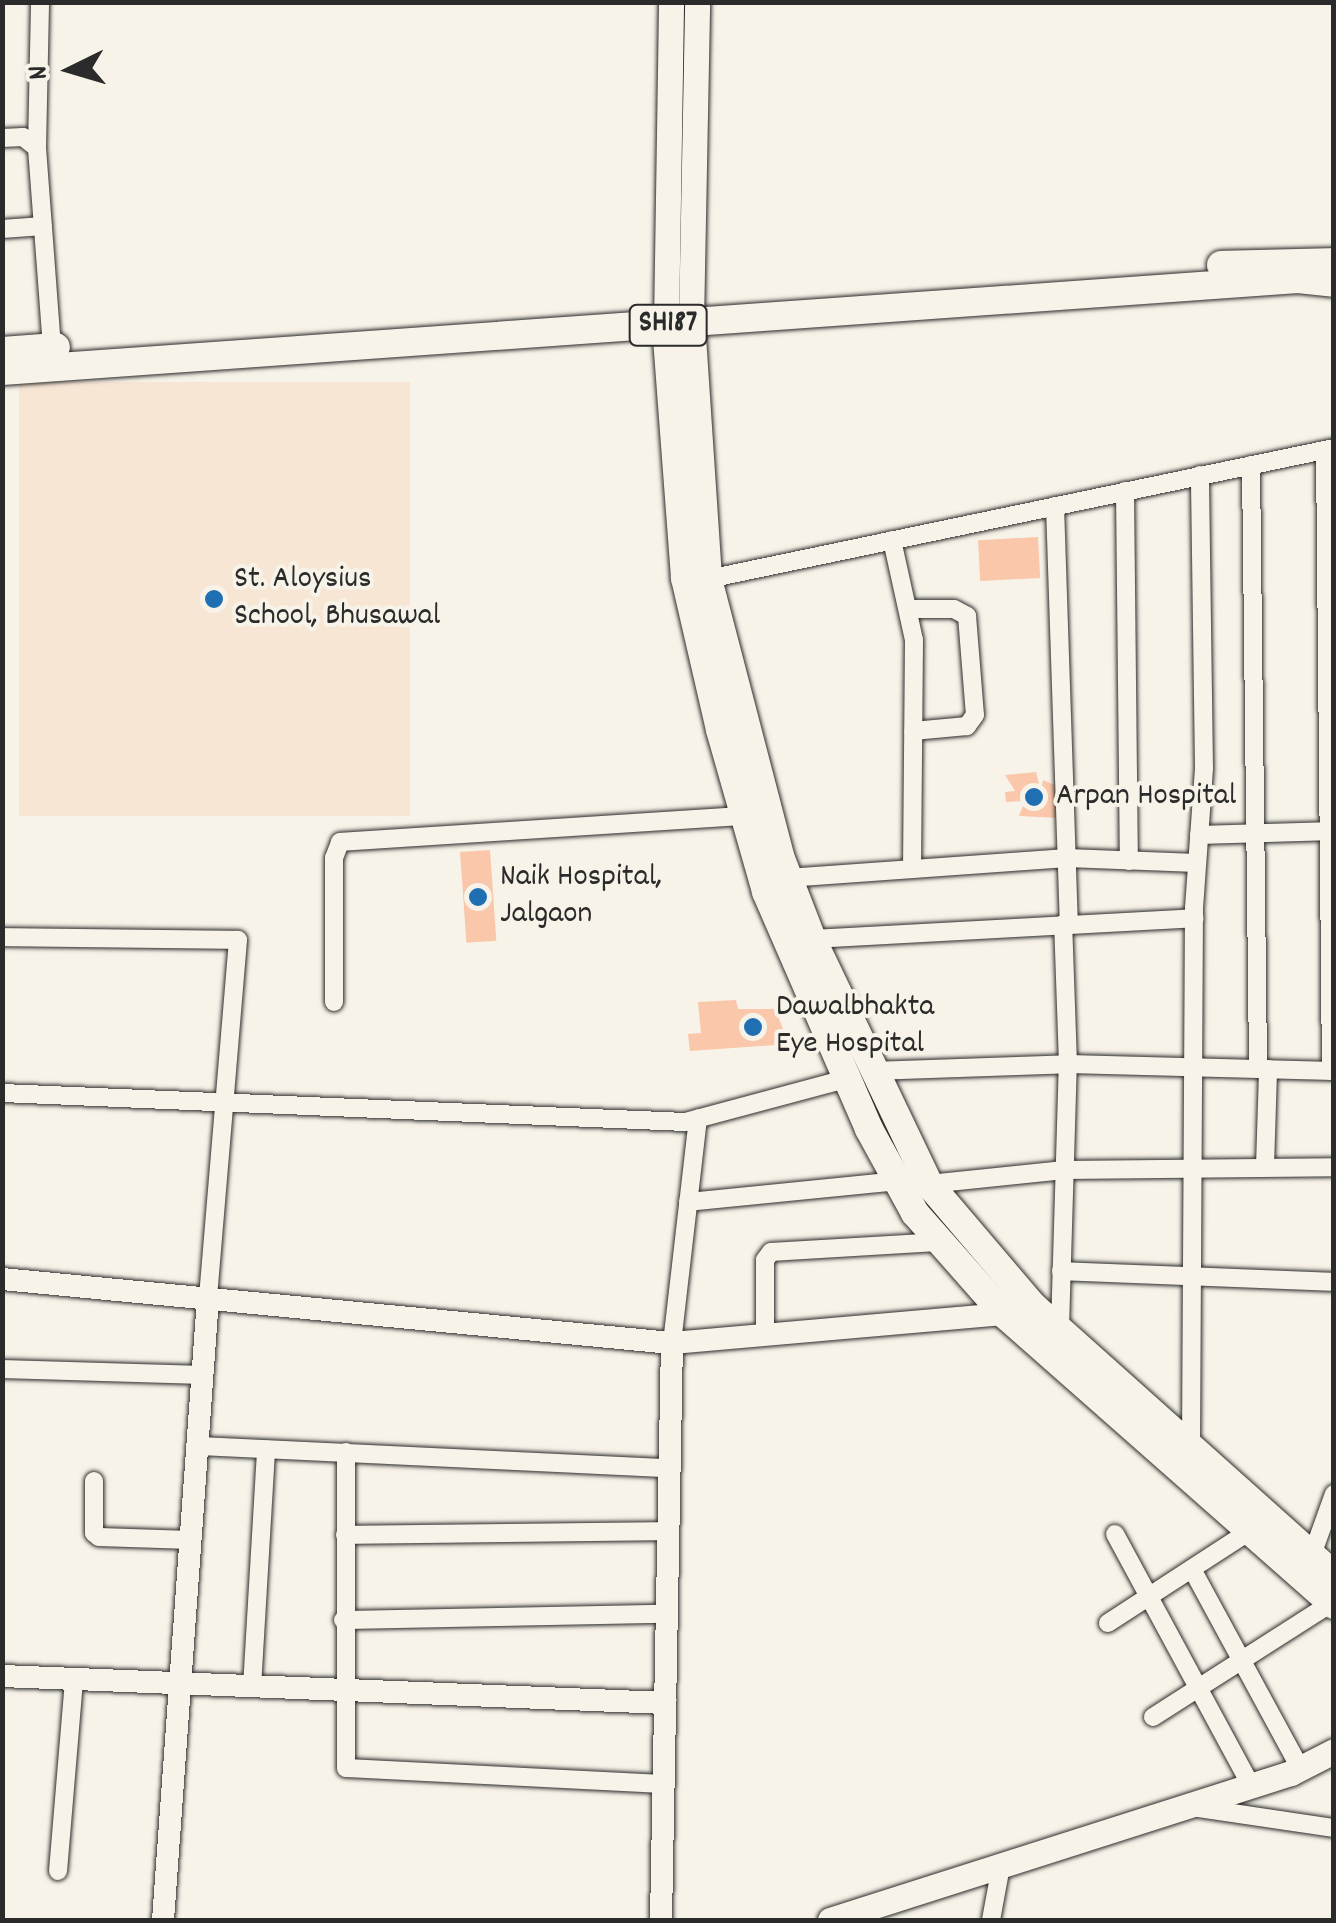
<!DOCTYPE html>
<style>
body{margin:0}
#map{position:relative;width:1336px;height:1923px;overflow:hidden;background:#f7f3e8;font-family:Dekko,sans-serif}
div>[style]{position:absolute}
[style*='--x']{left:calc(var(--x)*1px);top:calc(var(--y)*1px);width:calc(var(--w)*1px);rotate:calc(var(--a)*1deg)}
.built>*{inset:0;background:#f8e6d5;transform-origin:0 0}
.building>*{inset:0;background:#fac7aa;transform-origin:0 0}
.roads{filter:drop-shadow(0 0 2px #2b2b2b) drop-shadow(0 0 2px #2b2b2b)}
.minor>*{height:18px;margin:-9px;padding:0 9px;transform-origin:9px;border-radius:9px;background:#f7f3e8}
.tertiary>*{height:22px;margin:-11px;padding:0 11px;transform-origin:11px;border-radius:11px;background:#f7f3e8}
.secondary>*{height:25px;margin:-12.5px;padding:0 12.5px;transform-origin:12.5px;border-radius:12.5px;background:#f7f3e8}
.primary>*{height:28px;margin:-14px;padding:0 14px;transform-origin:14px;border-radius:14px;background:#f7f3e8}
.dots>*{width:28px;height:28px;translate:-50% -50%;box-sizing:border-box;border:5px solid #f7f3e8;border-radius:50%}
span{translate:-50% -50%;white-space:nowrap;text-align:center;line-height:1.15;-webkit-text-stroke:8px #f7f3e8;paint-order:stroke}
.shield-label span{padding:2px 8px;background:#f7f3e8;border:2px solid;border-radius:8px;-webkit-text-stroke-width:0}
.shield-label{font-size:30px;color:#2b2b2b;font-weight:700}
.poi-label{font-size:32px;color:#2b2b2b}
.left{translate:0 -50%;text-align:left}
.frame{position:absolute;inset:0;border:5px solid #2b2b2b;pointer-events:none}
.north{position:absolute;left:20px;top:20px;width:100px;height:100px;-webkit-text-stroke:8px #f7f3e8;paint-order:stroke;rotate:265deg;font-size:28px;font-weight:700;line-height:40px;text-align:center;color:#2b2b2b}
.north::after{content:'';display:block;margin:auto;width:35px;height:45px;background:#2b2b2b;clip-path:polygon(50% 0,100% 100%,50% 72%,0 100%)}
</style>
<div id="map">
<div class="built">
<i style="left:19px;top:382px;width:391px;height:434px"></i>
</div>
<div class="building">
<i style="left:1038px;top:537px;width:41px;height:60px;rotate:87deg"></i>
<i style="clip-path:polygon(1036px 772px,1041px 792px,1043px 780px,1059px 787px,1058px 818px,1019px 816px,1025px 801px,1006px 802px,1005px 792px,1015px 791px,1005px 775px)"></i>
<i style="left:490px;top:850px;width:91px;height:30px;rotate:86deg"></i>
<i style="clip-path:polygon(736px 1000px,738px 1009px,775px 1009px,789px 1044px,690px 1051px,688px 1034px,701px 1033px,698px 1002px)"></i>
</div>
<div class="roads">
<div class="minor">
<i style="--x:2;--y:138;--w:21;--a:-3"></i>
<i style="--x:23;--y:137;--w:18;--a:38"></i>
<i style="--x:37;--y:148;--w:201;--a:85.7"></i>
<i style="--x:37;--y:148;--w:146;--a:-88.8"></i>
<i style="--x:2;--y:229;--w:41;--a:-4.2"></i>
<i style="--x:1325;--y:450;--w:621;--a:89.45"></i>
<i style="--x:1251;--y:465;--w:603;--a:89.33"></i>
<i style="--x:1125;--y:491;--w:370;--a:89.4"></i>
<i style="--x:1055;--y:506;--w:418;--a:88.1"></i>
<i style="--x:892;--y:540;--w:102;--a:77.6"></i>
<i style="--x:914;--y:640;--w:229;--a:90.5"></i>
<i style="--x:708;--y:579;--w:640;--a:-11.82"></i>
<i style="--x:909;--y:609;--w:45;--a:0"></i>
<i style="--x:954;--y:609;--w:15;--a:28"></i>
<i style="--x:967;--y:616;--w:99;--a:85.4"></i>
<i style="--x:975;--y:715;--w:14;--a:126"></i>
<i style="--x:967;--y:726;--w:54;--a:174.7"></i>
<i style="--x:1199;--y:835;--w:135;--a:-1.7"></i>
<i style="--x:787;--y:878;--w:281;--a:-4.1"></i>
<i style="--x:1067;--y:858;--w:130;--a:2.2"></i>
<i style="--x:2;--y:937;--w:236;--a:0.7"></i>
<i style="--x:238;--y:940;--w:360;--a:94.8"></i>
<i style="--x:812;--y:939;--w:383;--a:-3.1"></i>
<i style="--x:334;--y:1002;--w:144;--a:-90"></i>
<i style="--x:334;--y:858;--w:17;--a:-69"></i>
<i style="--x:340;--y:842;--w:405;--a:-3.7"></i>
<i style="--x:872;--y:1071;--w:196;--a:-2"></i>
<i style="--x:1068;--y:1064;--w:266;--a:1.5"></i>
<i style="--x:2;--y:1093;--w:684;--a:2.43"></i>
<i style="--x:685;--y:1122;--w:166;--a:-15"></i>
<i style="--x:1265;--y:1167;--w:98;--a:-88.2"></i>
<i style="--x:929;--y:1184;--w:136;--a:-5.9"></i>
<i style="--x:1064;--y:1170;--w:270;--a:-0.6"></i>
<i style="--x:688;--y:1202;--w:210;--a:-5.7"></i>
<i style="--x:1061;--y:1271;--w:273;--a:2.3"></i>
<i style="--x:1060;--y:1328;--w:264;--a:-88.3"></i>
<i style="--x:1068;--y:1064;--w:140;--a:-92"></i>
<i style="--x:765;--y:1335;--w:75;--a:-90"></i>
<i style="--x:765;--y:1260;--w:10;--a:-53"></i>
<i style="--x:771;--y:1252;--w:170;--a:-3.4"></i>
<i style="--x:672;--y:1343;--w:226;--a:-83.4"></i>
<i style="--x:2;--y:1369;--w:201;--a:1.7"></i>
<i style="--x:198;--y:1446;--w:472;--a:2.7"></i>
<i style="--x:1191;--y:1446;--w:538;--a:-89.68"></i>
<i style="--x:1194;--y:908;--w:140;--a:-85.9"></i>
<i style="--x:1204;--y:768;--w:293;--a:-90.8"></i>
<i style="--x:346;--y:1452;--w:316;--a:90"></i>
<i style="--x:346;--y:1768;--w:318;--a:2.9"></i>
<i style="--x:94;--y:1481;--w:52;--a:90"></i>
<i style="--x:94;--y:1533;--w:6;--a:39"></i>
<i style="--x:99;--y:1537;--w:92;--a:1.9"></i>
<i style="--x:1115;--y:1534;--w:286;--a:61.6"></i>
<i style="--x:345;--y:1535;--w:323;--a:-0.7"></i>
<i style="--x:1312;--y:1555;--w:65;--a:-70.2"></i>
<i style="--x:1192;--y:1569;--w:226;--a:61.5"></i>
<i style="--x:343;--y:1620;--w:324;--a:-1.1"></i>
<i style="--x:1108;--y:1623;--w:171;--a:-33"></i>
<i style="--x:252;--y:1687;--w:238;--a:-86.6"></i>
<i style="--x:1153;--y:1717;--w:211;--a:-32.6"></i>
<i style="--x:1192;--y:1807;--w:144;--a:8.4"></i>
<i style="--x:58;--y:1871;--w:193;--a:-85.2"></i>
<i style="--x:991;--y:1920;--w:55;--a:-79.5"></i>
</div>
<div class="tertiary">
<i style="--x:2;--y:1279;--w:673;--a:5.46"></i>
<i style="--x:672;--y:1343;--w:333;--a:-5"></i>
<i style="--x:2;--y:1676;--w:664;--a:2.33"></i>
<i style="--x:163;--y:1920;--w:623;--a:-85.86"></i>
<i style="--x:661;--y:1920;--w:577;--a:-88.91"></i>
</div>
<div class="secondary">
<i style="--x:691;--y:322;--w:320;--a:-88.9"></i>
<i style="--x:666;--y:325;--w:323;--a:-89.1"></i>
<i style="--x:830;--y:1920;--w:484;--a:-17.7"></i>
<i style="--x:1291;--y:1773;--w:48;--a:-27.1"></i>
</div>
<div class="primary">
<i style="--x:1221;--y:265;--w:113;--a:-1.5"></i>
<i style="--x:691;--y:322;--w:258;--a:86.2"></i>
<i style="--x:708;--y:579;--w:286;--a:75.4"></i>
<i style="--x:780;--y:856;--w:89;--a:68.9"></i>
<i style="--x:812;--y:939;--w:272;--a:64.5"></i>
<i style="--x:929;--y:1184;--w:160;--a:49.6"></i>
<i style="--x:1033;--y:1306;--w:404;--a:41.8"></i>
<i style="--x:666;--y:325;--w:254;--a:85.7"></i>
<i style="--x:685;--y:578;--w:156;--a:77"></i>
<i style="--x:720;--y:730;--w:168;--a:74.1"></i>
<i style="--x:766;--y:892;--w:258;--a:66.5"></i>
<i style="--x:869;--y:1129;--w:96;--a:61.3"></i>
<i style="--x:915;--y:1213;--w:135;--a:48.6"></i>
<i style="--x:1004;--y:1314;--w:440;--a:41.4"></i>
<i style="--x:2;--y:351;--w:54;--a:-4.2"></i>
<i style="--x:2;--y:371;--w:1299;--a:-4.06"></i>
<i style="--x:1298;--y:279;--w:36;--a:6"></i>
</div>
</div>
<div class="dots">
<i style="left:214px;top:599px;background:#1f6fb2"></i>
<i style="left:1034px;top:797px;background:#1f6fb2"></i>
<i style="left:478px;top:897px;background:#1f6fb2"></i>
<i style="left:753px;top:1027px;background:#1f6fb2"></i>
</div>
<div class="shield-label">
<span style="left:668px;top:325px">SH187</span>
</div>
<div class="poi-label">
<span class="left" style="left:234px;top:599px">St. Aloysius<br>School, Bhusawal</span>
<span class="left" style="left:1056px;top:797px">Arpan Hospital</span>
<span class="left" style="left:500px;top:897px">Naik Hospital,<br>Jalgaon</span>
<span class="left" style="left:776px;top:1027px">Dawalbhakta<br>Eye Hospital</span>
</div>
<div class="frame"></div>
<div class="north">N</div>
</div>
